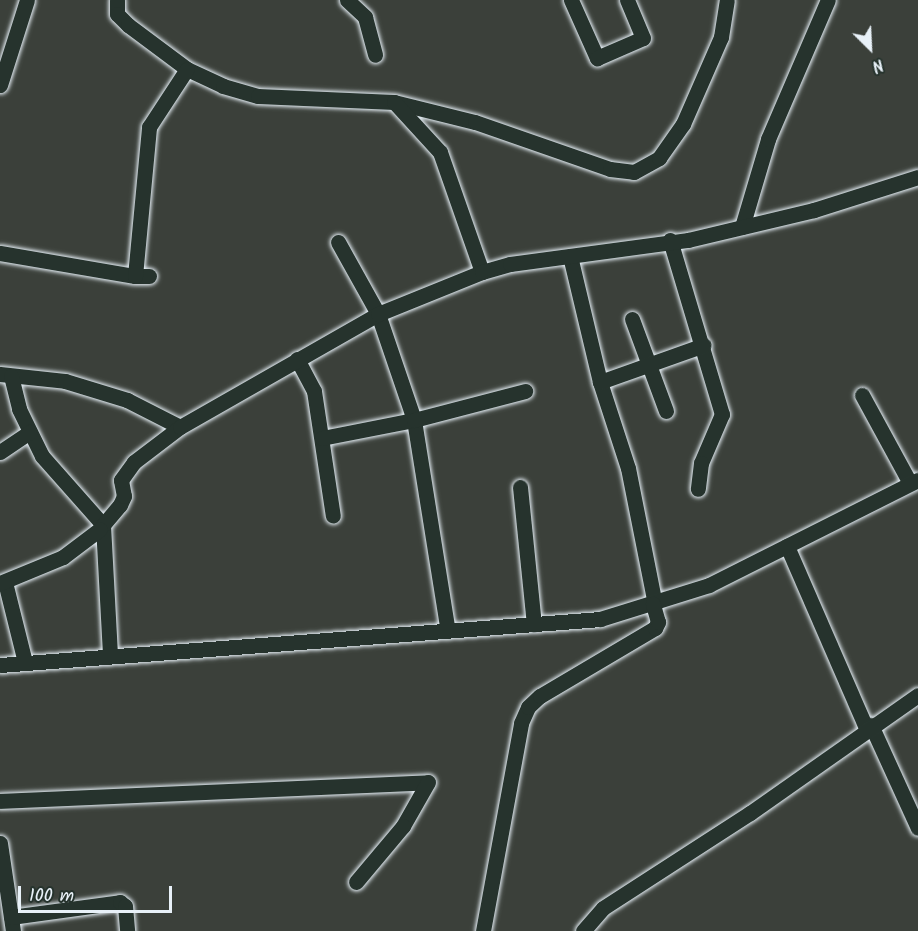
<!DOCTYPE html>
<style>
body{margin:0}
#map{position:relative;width:918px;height:931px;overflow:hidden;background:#3b403a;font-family:Kalam,sans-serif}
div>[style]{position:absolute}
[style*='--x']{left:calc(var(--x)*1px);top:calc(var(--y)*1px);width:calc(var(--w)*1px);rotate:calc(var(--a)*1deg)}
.roads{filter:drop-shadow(0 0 2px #e8f1f8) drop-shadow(0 0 2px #e8f1f8)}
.minor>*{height:15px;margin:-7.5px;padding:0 7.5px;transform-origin:7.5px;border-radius:7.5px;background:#26332d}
span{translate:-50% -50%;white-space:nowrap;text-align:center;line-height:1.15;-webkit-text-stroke:6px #26332d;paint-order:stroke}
.north{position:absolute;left:840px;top:18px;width:60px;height:60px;-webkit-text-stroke:4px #26332d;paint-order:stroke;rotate:156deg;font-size:16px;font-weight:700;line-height:24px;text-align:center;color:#e8f1f8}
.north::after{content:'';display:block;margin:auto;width:21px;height:27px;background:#e8f1f8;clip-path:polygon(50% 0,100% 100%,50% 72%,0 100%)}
.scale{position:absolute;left:18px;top:886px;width:154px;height:27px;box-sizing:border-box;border:3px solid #e8f1f8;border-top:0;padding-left:8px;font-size:18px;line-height:21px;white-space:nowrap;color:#e8f1f8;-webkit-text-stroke:4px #26332d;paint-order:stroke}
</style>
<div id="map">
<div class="roads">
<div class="minor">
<i style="--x:117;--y:0;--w:14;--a:90"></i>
<i style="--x:117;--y:14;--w:16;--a:45"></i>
<i style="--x:128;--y:25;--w:74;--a:36.7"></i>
<i style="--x:187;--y:69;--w:40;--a:25"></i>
<i style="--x:223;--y:86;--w:36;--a:16"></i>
<i style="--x:258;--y:96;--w:136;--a:2.5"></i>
<i style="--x:394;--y:102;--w:83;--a:13.9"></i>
<i style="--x:475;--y:122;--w:143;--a:19.2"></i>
<i style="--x:610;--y:169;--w:24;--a:7"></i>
<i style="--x:634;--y:172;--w:29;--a:-29"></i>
<i style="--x:659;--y:158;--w:42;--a:-54.8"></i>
<i style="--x:683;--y:124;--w:95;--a:-66.4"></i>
<i style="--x:721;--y:37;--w:37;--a:-81"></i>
<i style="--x:347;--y:0;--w:25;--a:43"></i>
<i style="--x:365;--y:17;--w:39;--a:75"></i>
<i style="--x:571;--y:0;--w:64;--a:65.9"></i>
<i style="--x:597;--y:58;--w:50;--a:-23.5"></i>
<i style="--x:643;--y:38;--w:41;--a:-112.8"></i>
<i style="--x:0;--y:85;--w:89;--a:-72.4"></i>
<i style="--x:394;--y:102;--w:68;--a:47.4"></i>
<i style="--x:440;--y:152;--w:127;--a:70.7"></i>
<i style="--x:742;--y:227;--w:92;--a:-73.5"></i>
<i style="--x:768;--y:139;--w:151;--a:-66.7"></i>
<i style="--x:670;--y:240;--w:182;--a:73.4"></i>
<i style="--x:722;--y:414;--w:53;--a:113.2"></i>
<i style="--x:701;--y:463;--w:26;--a:97"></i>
<i style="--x:338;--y:242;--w:82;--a:60.9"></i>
<i style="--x:378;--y:314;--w:112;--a:71.2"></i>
<i style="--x:414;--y:420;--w:210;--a:80.9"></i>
<i style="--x:0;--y:253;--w:137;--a:9.7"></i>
<i style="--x:570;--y:256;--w:130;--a:76.6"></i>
<i style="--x:600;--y:382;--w:90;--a:72"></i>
<i style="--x:628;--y:468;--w:139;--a:78.8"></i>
<i style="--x:149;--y:276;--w:14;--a:180"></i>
<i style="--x:135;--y:276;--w:150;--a:-84.6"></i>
<i style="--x:149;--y:127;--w:69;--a:-56.8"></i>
<i style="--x:632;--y:319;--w:98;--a:69.7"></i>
<i style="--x:297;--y:359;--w:36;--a:62"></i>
<i style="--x:314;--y:391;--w:126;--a:81.4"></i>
<i style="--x:0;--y:374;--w:65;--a:6.1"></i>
<i style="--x:65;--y:381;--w:65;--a:17"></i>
<i style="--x:127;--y:400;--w:59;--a:27"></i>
<i style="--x:11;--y:376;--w:34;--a:76"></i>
<i style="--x:19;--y:409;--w:52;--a:63.9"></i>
<i style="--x:42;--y:456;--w:92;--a:48.5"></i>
<i style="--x:103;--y:525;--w:131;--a:86.9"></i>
<i style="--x:600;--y:382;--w:110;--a:-19.6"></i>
<i style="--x:862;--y:395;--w:100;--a:61.4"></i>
<i style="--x:322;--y:438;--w:94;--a:-11.1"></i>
<i style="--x:414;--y:420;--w:115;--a:-14.6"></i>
<i style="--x:0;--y:452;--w:36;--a:-34"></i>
<i style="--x:520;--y:487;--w:138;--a:84.2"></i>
<i style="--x:103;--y:525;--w:26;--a:-50"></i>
<i style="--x:120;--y:505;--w:10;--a:-66"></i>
<i style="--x:124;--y:496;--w:16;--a:-101"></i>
<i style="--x:121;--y:480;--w:22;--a:-54"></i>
<i style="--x:134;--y:462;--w:58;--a:-37.3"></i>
<i style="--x:180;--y:427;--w:228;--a:-29.7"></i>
<i style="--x:378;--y:314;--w:112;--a:-22"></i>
<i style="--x:482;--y:272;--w:29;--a:-16"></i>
<i style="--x:510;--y:264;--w:180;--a:-7.7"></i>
<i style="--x:688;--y:240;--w:130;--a:-13.4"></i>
<i style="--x:814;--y:210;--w:109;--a:-17.6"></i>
<i style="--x:787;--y:546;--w:198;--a:66.5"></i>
<i style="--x:5;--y:582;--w:82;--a:76"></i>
<i style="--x:0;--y:583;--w:68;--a:-22.4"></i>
<i style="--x:63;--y:557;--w:46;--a:-37.1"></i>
<i style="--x:0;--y:665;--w:602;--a:-4.38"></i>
<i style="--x:600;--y:619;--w:114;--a:-17.3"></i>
<i style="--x:709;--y:585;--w:234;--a:-26.7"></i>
<i style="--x:871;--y:725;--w:113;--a:65.5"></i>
<i style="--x:0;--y:801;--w:428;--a:-2.5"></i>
<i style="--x:428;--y:782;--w:51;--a:119.6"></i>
<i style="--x:403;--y:826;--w:73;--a:130"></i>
<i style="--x:0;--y:843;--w:89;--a:81.6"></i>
<i style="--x:11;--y:917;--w:110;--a:-7.8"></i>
<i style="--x:120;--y:902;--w:6;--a:39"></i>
<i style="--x:125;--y:906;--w:25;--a:85"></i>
<i style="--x:483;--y:931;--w:211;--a:-79.6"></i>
<i style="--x:521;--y:723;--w:17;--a:-66"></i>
<i style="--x:528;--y:707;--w:16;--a:-43"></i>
<i style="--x:540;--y:696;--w:134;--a:-30.6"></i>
<i style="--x:655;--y:628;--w:7;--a:-63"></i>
<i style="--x:658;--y:622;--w:19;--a:-106"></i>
<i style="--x:583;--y:931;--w:30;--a:-49"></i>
<i style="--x:603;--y:908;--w:175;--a:-32.9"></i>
<i style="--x:750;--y:813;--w:205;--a:-35.1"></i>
</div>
</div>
<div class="north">N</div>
<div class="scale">100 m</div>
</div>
